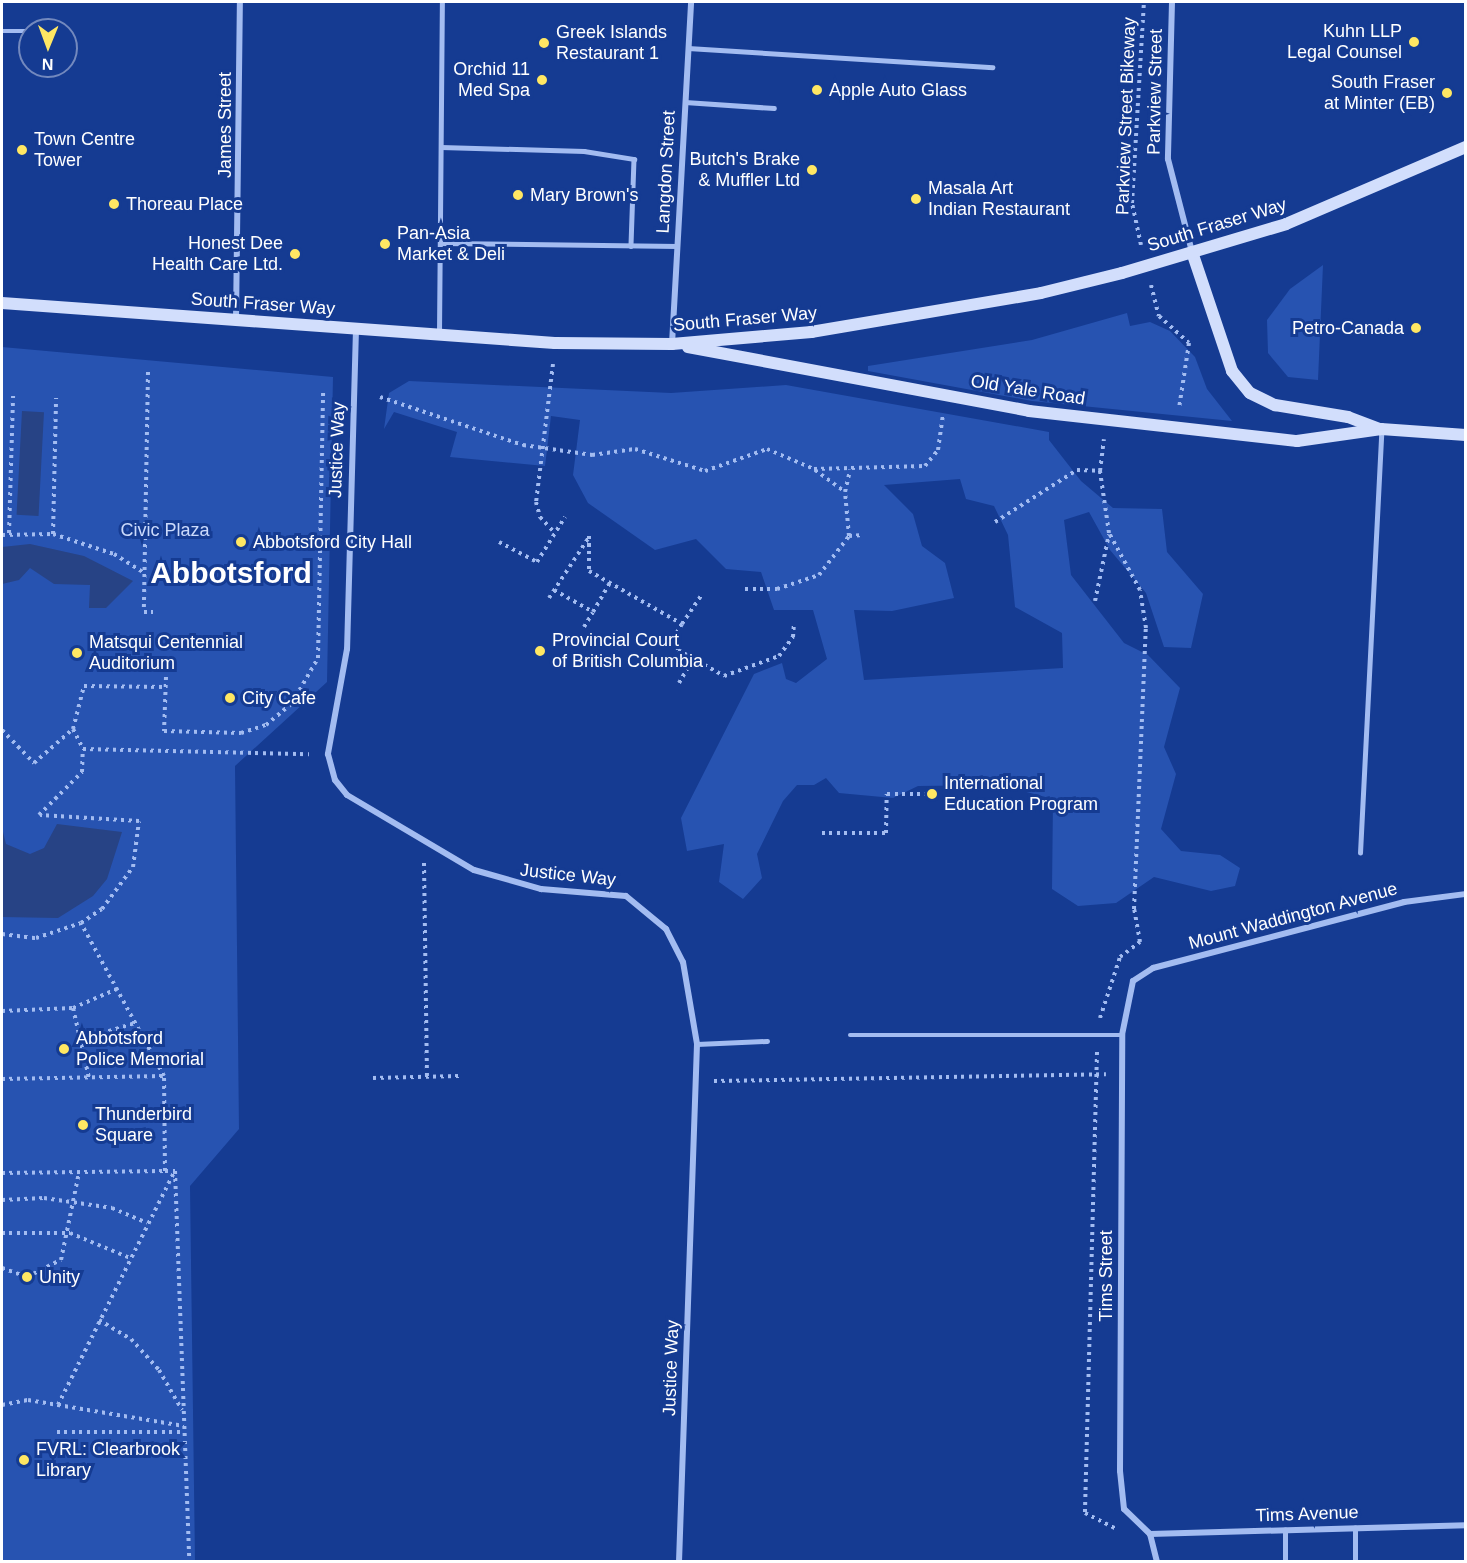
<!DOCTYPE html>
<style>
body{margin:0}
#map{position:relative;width:1467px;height:1563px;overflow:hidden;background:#153b92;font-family:Helvetica,sans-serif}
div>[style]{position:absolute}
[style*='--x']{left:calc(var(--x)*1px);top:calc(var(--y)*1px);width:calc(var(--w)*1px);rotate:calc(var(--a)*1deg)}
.green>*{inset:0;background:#2753b1}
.water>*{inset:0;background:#274385;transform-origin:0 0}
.path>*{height:4px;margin-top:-2px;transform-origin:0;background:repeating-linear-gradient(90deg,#a3bcf1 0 3px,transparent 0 7.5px)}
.service>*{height:4.5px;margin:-2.25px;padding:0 2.25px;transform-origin:2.25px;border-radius:2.25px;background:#a3bcf1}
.minor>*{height:6px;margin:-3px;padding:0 3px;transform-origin:3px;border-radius:3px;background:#a3bcf1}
.secondary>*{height:12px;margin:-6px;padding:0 6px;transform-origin:6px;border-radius:6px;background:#d2defc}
.dots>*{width:16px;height:16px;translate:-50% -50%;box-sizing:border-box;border:3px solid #153b92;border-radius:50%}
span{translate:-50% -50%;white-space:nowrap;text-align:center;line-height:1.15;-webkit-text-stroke:6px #153b92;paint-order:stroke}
.poi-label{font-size:18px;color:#fff}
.right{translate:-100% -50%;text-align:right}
.left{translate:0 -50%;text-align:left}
.street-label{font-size:18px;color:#fff}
.park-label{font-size:18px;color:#cbdafc}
.town-label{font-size:30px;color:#fff;font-weight:700}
.frame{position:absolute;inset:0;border:3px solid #fff;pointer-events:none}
.north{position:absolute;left:18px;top:18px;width:60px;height:60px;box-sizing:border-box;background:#153b92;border:2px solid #7389be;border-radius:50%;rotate:181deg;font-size:16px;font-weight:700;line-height:24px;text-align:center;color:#fff}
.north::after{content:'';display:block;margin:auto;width:21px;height:27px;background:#ffe763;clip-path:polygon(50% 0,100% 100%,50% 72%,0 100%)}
</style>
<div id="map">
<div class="green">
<i style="clip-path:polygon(1323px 265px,1318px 380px,1288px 377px,1268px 353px,1267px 320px,1290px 289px)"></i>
<i style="clip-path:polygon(1127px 313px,1130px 326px,1150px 322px,1170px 331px,1195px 357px,1207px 389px,1232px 421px,1032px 401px,868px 371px,868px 366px,1032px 340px)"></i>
<i style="clip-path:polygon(2px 347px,333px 377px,327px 682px,235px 766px,239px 1129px,190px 1186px,195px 1561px,2px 1561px)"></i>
<i style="clip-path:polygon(evenodd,409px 381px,671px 393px,786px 385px,1049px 432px,1049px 440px,1081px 481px,1113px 508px,1162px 509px,1167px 552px,1203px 594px,1191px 648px,1164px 647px,1146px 593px,1110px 550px,1089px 512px,1064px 520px,1071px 575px,1124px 643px,1148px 655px,1180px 688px,1164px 747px,1176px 774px,1161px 829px,1181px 851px,1220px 855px,1240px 868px,1235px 886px,1211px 891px,1154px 877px,1116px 903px,1078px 906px,1052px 889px,1053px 799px,1000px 785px,918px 786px,893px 798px,839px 793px,826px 778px,814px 785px,797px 785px,783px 801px,757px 854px,762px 878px,743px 899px,719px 882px,724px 844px,687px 851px,681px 818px,754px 674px,782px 663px,786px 679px,796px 683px,827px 659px,813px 610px,774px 610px,761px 572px,726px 569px,696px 539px,655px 550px,588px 503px,573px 475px,580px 420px,551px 416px,545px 466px,450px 457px,457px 432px,394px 412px,384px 429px,389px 393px,409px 381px,960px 479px,966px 499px,994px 506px,1008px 535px,1015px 607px,1062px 633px,1063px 668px,864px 680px,854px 610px,892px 611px,954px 598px,945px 563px,922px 546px,913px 514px,884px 485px,960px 479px)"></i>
</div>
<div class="water">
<i style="left:22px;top:411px;width:22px;height:104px;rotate:3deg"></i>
<i style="clip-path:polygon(30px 544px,84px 556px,133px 581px,106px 608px,89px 608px,90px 585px,54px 584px,30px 568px,19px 580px,2px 584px,2px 547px)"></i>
<i style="clip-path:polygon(57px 824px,122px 832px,107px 879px,93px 896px,58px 918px,2px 917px,2px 828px,6px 844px,30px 854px,44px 848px)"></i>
</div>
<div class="path">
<i style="--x:1141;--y:245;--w:43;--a:-102.1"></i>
<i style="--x:1132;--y:203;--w:201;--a:-86.6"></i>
<i style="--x:1151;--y:285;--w:32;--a:76"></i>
<i style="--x:1159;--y:316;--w:40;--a:42"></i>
<i style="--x:1189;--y:343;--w:66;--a:98.7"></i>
<i style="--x:553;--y:364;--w:139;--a:97"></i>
<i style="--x:536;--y:502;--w:16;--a:75"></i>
<i style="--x:540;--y:517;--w:22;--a:47"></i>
<i style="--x:148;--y:372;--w:240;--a:91"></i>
<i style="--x:144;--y:612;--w:9;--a:0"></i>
<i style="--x:380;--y:397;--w:151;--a:18.6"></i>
<i style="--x:523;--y:445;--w:70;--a:8.2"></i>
<i style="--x:592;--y:455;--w:43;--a:-7.9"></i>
<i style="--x:635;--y:449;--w:73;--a:17.4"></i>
<i style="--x:705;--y:471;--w:66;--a:-19.5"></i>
<i style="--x:767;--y:449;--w:51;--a:23.1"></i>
<i style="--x:814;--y:469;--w:111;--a:-1.5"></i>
<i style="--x:925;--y:466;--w:21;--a:-51"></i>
<i style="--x:938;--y:450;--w:34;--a:-82"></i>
<i style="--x:815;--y:470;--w:37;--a:36"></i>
<i style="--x:995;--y:522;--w:97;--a:-32.4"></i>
<i style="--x:1077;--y:470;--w:23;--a:2"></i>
<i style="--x:9;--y:533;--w:137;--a:-88.3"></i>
<i style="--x:53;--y:534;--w:136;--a:-88.7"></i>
<i style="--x:2;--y:535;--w:51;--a:-1.1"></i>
<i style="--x:53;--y:534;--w:64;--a:18.2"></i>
<i style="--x:114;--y:554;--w:36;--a:32"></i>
<i style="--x:589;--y:536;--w:35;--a:90"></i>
<i style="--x:589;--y:571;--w:107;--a:29.7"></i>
<i style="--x:682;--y:624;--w:12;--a:121"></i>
<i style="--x:676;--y:634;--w:16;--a:83"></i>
<i style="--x:678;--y:650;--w:53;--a:29.5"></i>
<i style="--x:724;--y:676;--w:59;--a:-20"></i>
<i style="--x:779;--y:656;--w:24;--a:-54"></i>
<i style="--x:793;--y:637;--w:13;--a:-86"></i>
<i style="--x:849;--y:536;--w:44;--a:-95.2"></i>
<i style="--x:845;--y:492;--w:23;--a:-77"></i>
<i style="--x:499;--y:542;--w:43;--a:27.8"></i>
<i style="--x:537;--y:562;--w:53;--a:-58.1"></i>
<i style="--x:745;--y:589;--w:32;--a:0"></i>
<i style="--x:777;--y:589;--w:44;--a:-18.4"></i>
<i style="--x:819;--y:575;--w:49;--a:-52.4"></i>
<i style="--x:849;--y:536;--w:14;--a:-4"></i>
<i style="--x:554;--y:590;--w:45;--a:29.4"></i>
<i style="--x:593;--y:612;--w:34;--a:-60"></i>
<i style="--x:549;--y:598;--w:73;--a:-56.7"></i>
<i style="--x:1095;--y:601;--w:68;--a:-78.2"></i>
<i style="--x:682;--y:624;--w:36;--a:-56"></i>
<i style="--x:584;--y:627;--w:17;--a:-59"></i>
<i style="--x:166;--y:677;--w:54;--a:92.1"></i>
<i style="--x:164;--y:731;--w:77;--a:1.5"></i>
<i style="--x:241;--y:733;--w:26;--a:-18"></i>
<i style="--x:266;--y:725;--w:34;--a:-40"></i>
<i style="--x:292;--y:703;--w:52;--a:-60"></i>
<i style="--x:318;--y:658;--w:269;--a:-88.9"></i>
<i style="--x:679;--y:683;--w:28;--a:-60"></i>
<i style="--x:73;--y:729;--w:44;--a:-75.7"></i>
<i style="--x:84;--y:686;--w:81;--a:0.7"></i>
<i style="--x:2;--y:730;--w:46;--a:45.9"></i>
<i style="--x:34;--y:763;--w:52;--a:-41.1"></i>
<i style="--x:73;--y:729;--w:22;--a:63"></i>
<i style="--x:39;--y:815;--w:61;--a:-45"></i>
<i style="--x:82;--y:772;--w:23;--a:-88"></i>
<i style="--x:83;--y:749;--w:226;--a:1.3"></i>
<i style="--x:822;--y:833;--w:64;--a:0"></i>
<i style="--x:886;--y:833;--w:39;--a:-89"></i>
<i style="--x:887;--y:794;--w:42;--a:0"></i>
<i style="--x:424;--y:863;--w:213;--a:89.2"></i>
<i style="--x:2;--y:934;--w:34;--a:7"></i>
<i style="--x:36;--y:938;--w:47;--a:-18.4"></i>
<i style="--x:81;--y:923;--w:25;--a:-34"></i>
<i style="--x:102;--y:909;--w:52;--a:-53.6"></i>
<i style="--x:133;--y:867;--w:46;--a:-82.6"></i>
<i style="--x:139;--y:821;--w:99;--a:-176.5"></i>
<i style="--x:73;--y:1008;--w:72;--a:77.1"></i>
<i style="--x:2;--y:1011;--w:71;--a:-2.4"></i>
<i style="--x:73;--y:1008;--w:48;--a:-23.4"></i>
<i style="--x:1100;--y:1018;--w:64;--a:-71.8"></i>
<i style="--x:1120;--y:957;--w:25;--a:-37"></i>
<i style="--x:1140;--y:942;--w:34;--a:-100"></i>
<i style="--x:1134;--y:909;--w:281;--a:-87.6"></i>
<i style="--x:1146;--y:628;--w:38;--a:-99"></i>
<i style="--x:1140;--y:590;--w:65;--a:-118.5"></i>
<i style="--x:1109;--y:533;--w:63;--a:-98.3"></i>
<i style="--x:1100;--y:471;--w:32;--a:-83"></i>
<i style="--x:80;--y:1040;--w:58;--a:-17.2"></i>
<i style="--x:1097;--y:1052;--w:461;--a:91.5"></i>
<i style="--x:1085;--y:1513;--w:37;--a:27"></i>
<i style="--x:373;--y:1078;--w:86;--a:-1.3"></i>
<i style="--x:2;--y:1079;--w:162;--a:-1.1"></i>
<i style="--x:714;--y:1081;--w:392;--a:-1"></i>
<i style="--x:165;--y:1171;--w:10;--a:0"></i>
<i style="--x:175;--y:1171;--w:391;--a:87.9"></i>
<i style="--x:2;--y:1173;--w:163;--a:-0.7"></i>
<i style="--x:165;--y:1171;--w:95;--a:-90.6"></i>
<i style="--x:164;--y:1076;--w:174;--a:-118.5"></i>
<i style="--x:2;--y:1200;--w:42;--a:-2.7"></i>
<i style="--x:44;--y:1198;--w:69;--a:8.4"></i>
<i style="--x:112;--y:1208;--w:38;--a:23"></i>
<i style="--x:2;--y:1233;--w:68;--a:0"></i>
<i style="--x:70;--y:1233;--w:65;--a:22.6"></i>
<i style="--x:2;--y:1268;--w:27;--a:20"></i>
<i style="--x:27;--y:1277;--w:38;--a:-27"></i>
<i style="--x:61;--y:1260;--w:90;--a:-78.4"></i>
<i style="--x:99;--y:1320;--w:37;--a:31"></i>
<i style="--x:131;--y:1339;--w:42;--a:47.9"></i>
<i style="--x:159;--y:1370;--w:46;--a:60.1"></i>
<i style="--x:2;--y:1405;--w:26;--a:-11"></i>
<i style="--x:28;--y:1400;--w:158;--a:9.5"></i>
<i style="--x:58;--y:1405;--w:260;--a:-63.5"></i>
<i style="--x:57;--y:1432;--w:127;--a:0"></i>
</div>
<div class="service">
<i style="--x:2;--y:31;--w:28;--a:0"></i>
<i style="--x:30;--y:31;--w:25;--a:92"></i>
<i style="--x:688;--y:48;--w:305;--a:3.6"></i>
<i style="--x:685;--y:102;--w:89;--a:3.9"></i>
<i style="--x:441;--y:147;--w:143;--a:1.6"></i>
<i style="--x:584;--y:151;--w:51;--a:9.1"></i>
<i style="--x:634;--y:159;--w:87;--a:92"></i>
<i style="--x:440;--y:243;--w:237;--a:0.7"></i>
<i style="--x:439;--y:333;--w:331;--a:-89.5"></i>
<i style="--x:1360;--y:853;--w:422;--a:-87.1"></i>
<i style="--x:850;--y:1035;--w:272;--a:0"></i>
<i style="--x:697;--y:1044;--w:70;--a:-2.5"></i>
<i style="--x:1285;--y:1562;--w:32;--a:-90"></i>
<i style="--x:1355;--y:1562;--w:34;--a:-90"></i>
</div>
<div class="minor">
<i style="--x:1172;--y:2;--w:157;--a:91.5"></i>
<i style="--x:1168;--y:159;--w:96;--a:75.5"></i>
<i style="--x:236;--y:320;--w:318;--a:-89.3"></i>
<i style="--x:356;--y:329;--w:320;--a:91.6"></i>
<i style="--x:347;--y:649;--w:107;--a:100.3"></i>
<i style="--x:328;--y:754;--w:27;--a:75"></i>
<i style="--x:335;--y:780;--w:19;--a:51"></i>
<i style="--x:347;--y:795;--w:147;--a:30.6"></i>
<i style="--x:474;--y:870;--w:70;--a:15.8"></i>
<i style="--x:541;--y:889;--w:85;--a:4.7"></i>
<i style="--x:626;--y:896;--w:52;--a:39.5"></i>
<i style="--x:666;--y:929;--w:37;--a:63"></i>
<i style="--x:683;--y:962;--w:83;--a:80.3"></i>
<i style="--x:697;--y:1044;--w:518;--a:91.99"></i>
<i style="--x:672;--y:344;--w:343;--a:-86.8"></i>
<i style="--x:1150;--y:1534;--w:316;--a:-1.6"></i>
<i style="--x:1157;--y:1562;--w:29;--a:-104"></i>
<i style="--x:1150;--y:1534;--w:36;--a:-136"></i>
<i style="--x:1124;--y:1509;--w:38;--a:-96"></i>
<i style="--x:1120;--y:1471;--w:436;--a:-89.7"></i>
<i style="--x:1122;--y:1035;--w:55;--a:-78.5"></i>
<i style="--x:1133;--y:981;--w:24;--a:-33"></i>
<i style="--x:1153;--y:968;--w:260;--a:-14.7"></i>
<i style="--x:1404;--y:902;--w:63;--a:-7.4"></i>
</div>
<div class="secondary">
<i style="--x:1192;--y:252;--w:126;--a:71.4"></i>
<i style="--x:1232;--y:371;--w:28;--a:51"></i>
<i style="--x:1250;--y:393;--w:28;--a:26"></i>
<i style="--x:1275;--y:405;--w:74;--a:9.3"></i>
<i style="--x:1348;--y:417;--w:34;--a:21"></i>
<i style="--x:2;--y:303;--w:554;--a:4.14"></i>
<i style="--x:555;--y:343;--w:117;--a:0.5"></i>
<i style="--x:672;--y:344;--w:140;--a:-4.9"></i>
<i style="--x:811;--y:332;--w:233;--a:-9.6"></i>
<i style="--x:1041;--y:293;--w:83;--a:-13.9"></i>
<i style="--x:1122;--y:273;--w:171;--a:-16.6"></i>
<i style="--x:1286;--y:224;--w:196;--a:-23.2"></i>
<i style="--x:688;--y:347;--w:347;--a:10.6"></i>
<i style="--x:1029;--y:411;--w:270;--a:6.4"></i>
<i style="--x:1297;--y:441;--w:85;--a:-8.1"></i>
<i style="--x:1381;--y:429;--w:85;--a:4"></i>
</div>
<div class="dots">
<i style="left:1414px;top:42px;background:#ffe763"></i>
<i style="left:544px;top:43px;background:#ffe763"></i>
<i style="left:542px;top:80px;background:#ffe763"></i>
<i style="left:817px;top:90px;background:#ffe763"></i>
<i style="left:1447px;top:93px;background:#ffe763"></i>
<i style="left:22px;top:150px;background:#ffe763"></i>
<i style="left:812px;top:170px;background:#ffe763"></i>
<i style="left:518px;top:195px;background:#ffe763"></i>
<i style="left:916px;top:199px;background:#ffe763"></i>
<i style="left:114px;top:204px;background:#ffe763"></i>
<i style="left:385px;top:244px;background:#ffe763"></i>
<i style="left:295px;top:254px;background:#ffe763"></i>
<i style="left:1416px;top:328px;background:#ffe763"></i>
<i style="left:241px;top:542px;background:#ffe763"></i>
<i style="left:540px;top:651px;background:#ffe763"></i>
<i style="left:77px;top:653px;background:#ffe763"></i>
<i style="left:230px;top:698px;background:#ffe763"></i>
<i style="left:932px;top:794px;background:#ffe763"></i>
<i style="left:64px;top:1049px;background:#ffe763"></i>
<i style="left:83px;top:1125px;background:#ffe763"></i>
<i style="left:27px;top:1277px;background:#ffe763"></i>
<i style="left:24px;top:1460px;background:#ffe763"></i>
</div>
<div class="poi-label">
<span class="right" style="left:1402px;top:42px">Kuhn LLP<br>Legal Counsel</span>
<span class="left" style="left:556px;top:43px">Greek Islands<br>Restaurant 1</span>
<span class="right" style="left:530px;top:80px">Orchid 11<br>Med Spa</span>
<span class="right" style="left:1435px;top:93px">South Fraser<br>at Minter (EB)</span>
<span class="left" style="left:829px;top:90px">Apple Auto Glass</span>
<span class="left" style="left:34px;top:150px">Town Centre<br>Tower</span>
<span class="right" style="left:800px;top:170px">Butch's Brake<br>&amp; Muffler Ltd</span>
<span class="left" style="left:928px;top:199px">Masala Art<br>Indian Restaurant</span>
<span class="left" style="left:530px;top:195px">Mary Brown's</span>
<span class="left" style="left:126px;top:204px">Thoreau Place</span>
<span class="left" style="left:397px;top:244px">Pan-Asia<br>Market &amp; Deli</span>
<span class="right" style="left:283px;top:254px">Honest Dee<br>Health Care Ltd.</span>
<span class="right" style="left:1404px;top:328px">Petro-Canada</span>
<span class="left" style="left:253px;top:542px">Abbotsford City Hall</span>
<span class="left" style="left:552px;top:651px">Provincial Court<br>of British Columbia</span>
<span class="left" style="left:89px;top:653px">Matsqui Centennial<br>Auditorium</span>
<span class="left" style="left:242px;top:698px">City Cafe</span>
<span class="left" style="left:944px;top:794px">International<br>Education Program</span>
<span class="left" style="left:76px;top:1049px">Abbotsford<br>Police Memorial</span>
<span class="left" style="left:95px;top:1125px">Thunderbird<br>Square</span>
<span class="left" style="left:39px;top:1277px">Unity</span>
<span class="left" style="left:36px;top:1460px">FVRL: Clearbrook<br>Library</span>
</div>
<div class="street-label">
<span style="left:1155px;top:92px;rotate:-89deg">Parkview Street</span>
<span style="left:1126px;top:116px;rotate:-88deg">Parkview Street Bikeway</span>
<span style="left:225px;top:125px;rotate:-90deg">James Street</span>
<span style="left:666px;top:172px;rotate:-87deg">Langdon Street</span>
<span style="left:1217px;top:225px;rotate:-17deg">South Fraser Way</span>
<span style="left:263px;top:304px;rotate:4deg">South Fraser Way</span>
<span style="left:745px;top:319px;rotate:-5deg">South Fraser Way</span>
<span style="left:1028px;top:390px;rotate:9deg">Old Yale Road</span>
<span style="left:337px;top:450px;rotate:-88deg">Justice Way</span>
<span style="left:568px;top:875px;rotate:6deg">Justice Way</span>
<span style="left:1293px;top:916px;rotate:-15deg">Mount Waddington Avenue</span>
<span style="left:1106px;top:1276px;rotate:-90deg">Tims Street</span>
<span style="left:671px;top:1368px;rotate:-88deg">Justice Way</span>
<span style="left:1307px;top:1514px;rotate:-2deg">Tims Avenue</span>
</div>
<div class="park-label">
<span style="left:165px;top:530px">Civic Plaza</span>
</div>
<div class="town-label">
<span style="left:231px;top:573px">Abbotsford</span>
</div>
<div class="frame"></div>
<div class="north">N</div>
</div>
